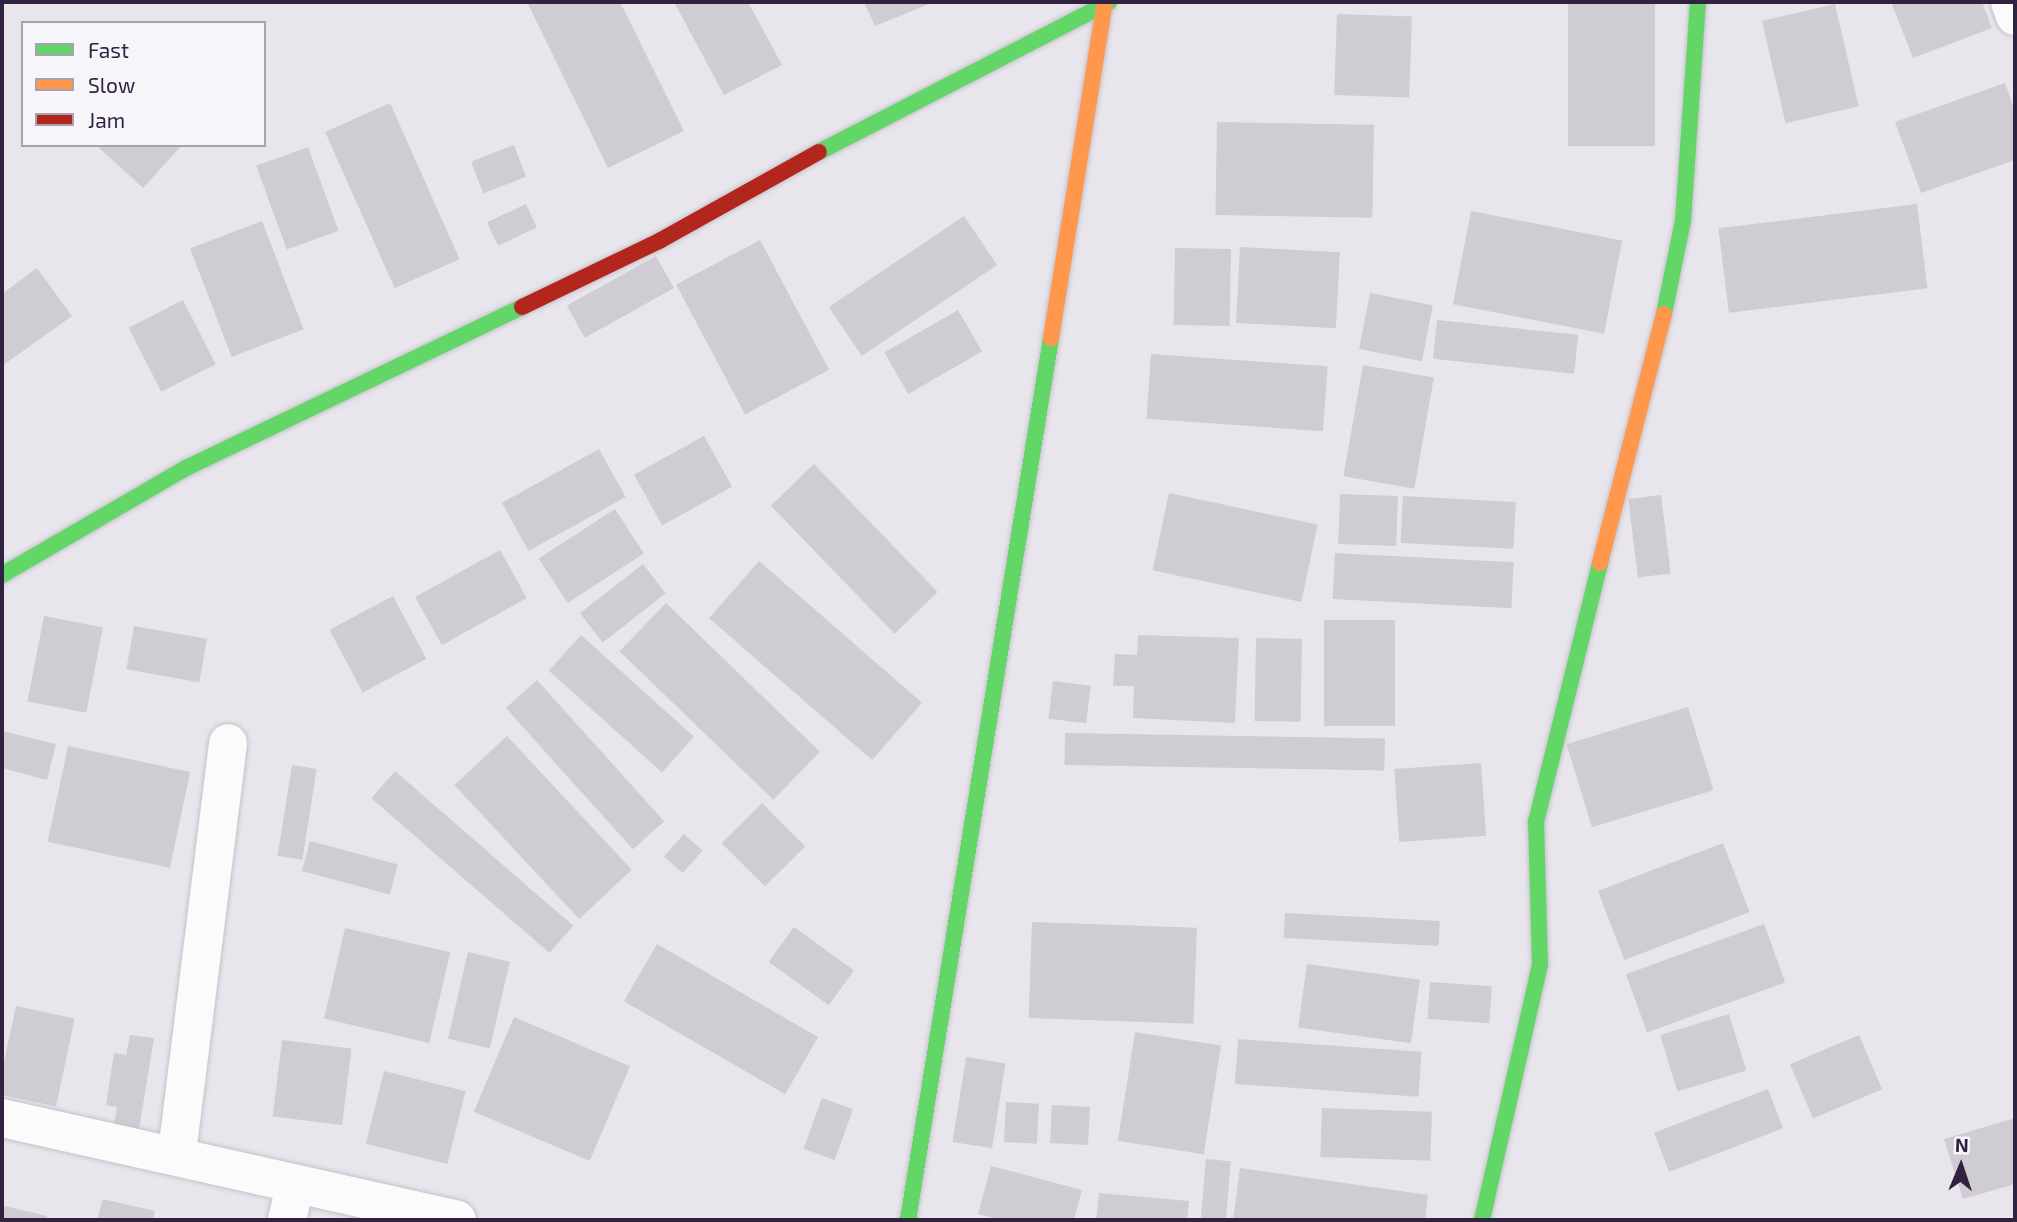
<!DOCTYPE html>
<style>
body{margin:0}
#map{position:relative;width:2017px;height:1222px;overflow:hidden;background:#e8e6ec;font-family:"Exo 2",sans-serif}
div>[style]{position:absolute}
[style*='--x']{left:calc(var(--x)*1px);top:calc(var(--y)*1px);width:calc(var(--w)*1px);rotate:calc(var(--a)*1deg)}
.building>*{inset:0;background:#cfcdd3;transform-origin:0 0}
.roads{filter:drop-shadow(0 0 2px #c6c2cb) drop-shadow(0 0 2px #c6c2cb)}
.street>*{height:38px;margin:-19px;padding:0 19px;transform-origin:19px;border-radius:19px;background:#fcfbfc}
.fast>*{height:16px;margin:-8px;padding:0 8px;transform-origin:8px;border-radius:8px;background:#63d668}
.slow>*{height:16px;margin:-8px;padding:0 8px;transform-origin:8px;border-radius:8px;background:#ff974d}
.jam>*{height:16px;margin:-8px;padding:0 8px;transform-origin:8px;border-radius:8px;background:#b3261e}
span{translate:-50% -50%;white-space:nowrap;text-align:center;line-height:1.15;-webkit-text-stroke:5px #f6f5fa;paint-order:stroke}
.frame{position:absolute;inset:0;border:4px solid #312241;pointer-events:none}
.legend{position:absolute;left:21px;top:21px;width:245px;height:126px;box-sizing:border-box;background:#f6f5fa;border:2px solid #a7a1b0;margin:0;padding:9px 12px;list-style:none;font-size:21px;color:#312241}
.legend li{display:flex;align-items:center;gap:14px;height:35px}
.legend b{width:35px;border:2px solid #a7a1b0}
.north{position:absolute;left:1926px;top:1131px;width:70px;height:70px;-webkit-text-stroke:5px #f6f5fa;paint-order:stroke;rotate:2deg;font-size:19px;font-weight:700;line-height:28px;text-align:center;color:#312241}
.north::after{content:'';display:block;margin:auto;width:24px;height:32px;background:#312241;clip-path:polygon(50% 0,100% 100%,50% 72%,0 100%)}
</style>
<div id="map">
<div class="building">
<i style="clip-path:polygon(527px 2px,620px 2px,684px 131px,608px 168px)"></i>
<i style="clip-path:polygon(674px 2px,748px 2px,782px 65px,724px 95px)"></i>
<i style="clip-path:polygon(864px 2px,934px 2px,875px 26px)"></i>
<i style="left:1568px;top:2px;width:87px;height:144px"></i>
<i style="clip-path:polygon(1891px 2px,1982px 2px,1992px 28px,1913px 58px)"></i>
<i style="left:1835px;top:4px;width:105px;height:75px;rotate:77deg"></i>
<i style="left:1337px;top:14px;width:75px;height:81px;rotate:2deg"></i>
<i style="clip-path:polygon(2005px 83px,2015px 111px,2015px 160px,1921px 193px,1895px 122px)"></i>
<i style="left:390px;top:103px;width:171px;height:71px;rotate:66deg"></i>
<i style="left:1217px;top:122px;width:157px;height:93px;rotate:1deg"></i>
<i style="clip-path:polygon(96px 145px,182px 145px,143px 188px)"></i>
<i style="left:514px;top:145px;width:34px;height:46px;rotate:69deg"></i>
<i style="left:308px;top:147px;width:89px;height:55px;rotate:70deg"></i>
<i style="left:526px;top:204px;width:26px;height:43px;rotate:65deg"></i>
<i style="left:1917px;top:204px;width:85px;height:200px;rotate:83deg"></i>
<i style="left:1471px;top:211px;width:154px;height:95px;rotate:11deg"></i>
<i style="left:964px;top:216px;width:59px;height:163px;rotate:56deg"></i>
<i style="left:262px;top:221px;width:116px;height:77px;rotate:69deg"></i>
<i style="left:760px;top:240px;width:147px;height:95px;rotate:62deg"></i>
<i style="left:1240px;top:247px;width:100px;height:76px;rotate:3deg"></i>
<i style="left:1175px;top:248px;width:56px;height:77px;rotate:1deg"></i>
<i style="left:656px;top:256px;width:37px;height:102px;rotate:61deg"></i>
<i style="clip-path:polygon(37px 268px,72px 316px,2px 366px,2px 294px)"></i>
<i style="left:1370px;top:293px;width:64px;height:57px;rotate:11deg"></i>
<i style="left:183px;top:300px;width:72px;height:61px;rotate:63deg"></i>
<i style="left:958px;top:310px;width:48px;height:85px;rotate:60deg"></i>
<i style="left:1437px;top:320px;width:142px;height:39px;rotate:6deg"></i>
<i style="left:1151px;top:354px;width:177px;height:65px;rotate:4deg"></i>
<i style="left:1363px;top:365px;width:72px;height:113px;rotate:10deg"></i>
<i style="left:704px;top:436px;width:58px;height:80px;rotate:61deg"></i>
<i style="left:599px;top:449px;width:55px;height:111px;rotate:61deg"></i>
<i style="left:814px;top:464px;width:178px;height:60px;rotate:46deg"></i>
<i style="left:1169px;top:493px;width:152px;height:79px;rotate:12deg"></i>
<i style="left:1340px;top:494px;width:58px;height:50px;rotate:2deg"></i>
<i style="left:1661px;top:495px;width:79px;height:33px;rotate:83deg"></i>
<i style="left:1403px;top:496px;width:113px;height:47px;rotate:3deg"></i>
<i style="left:615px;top:509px;width:53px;height:91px;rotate:57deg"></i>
<i style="left:500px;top:550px;width:55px;height:97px;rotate:61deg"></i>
<i style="left:1335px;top:553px;width:179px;height:46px;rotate:3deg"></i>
<i style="left:759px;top:561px;width:216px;height:76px;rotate:41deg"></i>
<i style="left:643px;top:564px;width:37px;height:80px;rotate:52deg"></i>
<i style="left:393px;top:596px;width:71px;height:72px;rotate:62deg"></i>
<i style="left:666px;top:603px;width:214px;height:67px;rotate:44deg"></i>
<i style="left:44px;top:616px;width:60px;height:87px;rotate:11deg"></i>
<i style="left:1324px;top:620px;width:71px;height:106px"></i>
<i style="left:134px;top:626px;width:74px;height:44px;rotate:10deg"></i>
<i style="left:581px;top:635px;width:152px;height:48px;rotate:42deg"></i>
<i style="clip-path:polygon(1138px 635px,1239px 638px,1235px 723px,1133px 718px,1134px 686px,1113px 686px,1115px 654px,1137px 655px)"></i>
<i style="left:1256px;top:638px;width:46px;height:83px;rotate:1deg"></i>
<i style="left:537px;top:680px;width:190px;height:42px;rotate:48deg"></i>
<i style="left:1053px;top:681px;width:38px;height:38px;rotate:7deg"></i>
<i style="left:1688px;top:707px;width:87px;height:127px;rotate:73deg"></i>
<i style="clip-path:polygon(2px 731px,56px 744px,47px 780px,2px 768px)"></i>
<i style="left:1065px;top:733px;width:320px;height:32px;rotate:1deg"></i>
<i style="left:507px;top:736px;width:183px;height:72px;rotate:47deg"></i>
<i style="left:68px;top:746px;width:125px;height:98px;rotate:12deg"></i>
<i style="left:1481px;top:763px;width:73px;height:87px;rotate:86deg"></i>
<i style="left:292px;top:765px;width:25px;height:92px;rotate:9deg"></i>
<i style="left:395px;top:771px;width:236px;height:36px;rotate:41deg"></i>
<i style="left:762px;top:803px;width:61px;height:57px;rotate:45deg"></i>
<i style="left:684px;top:834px;width:25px;height:30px;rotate:42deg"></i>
<i style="left:310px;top:841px;width:91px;height:31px;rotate:15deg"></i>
<i style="left:1723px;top:843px;width:74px;height:134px;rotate:69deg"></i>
<i style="left:1285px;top:913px;width:155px;height:25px;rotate:3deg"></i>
<i style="left:1032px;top:922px;width:165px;height:96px;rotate:2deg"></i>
<i style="left:1764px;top:924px;width:62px;height:147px;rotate:70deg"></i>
<i style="left:794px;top:927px;width:74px;height:43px;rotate:36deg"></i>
<i style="left:345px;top:928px;width:108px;height:93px;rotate:13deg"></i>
<i style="left:657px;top:944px;width:186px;height:66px;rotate:30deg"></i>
<i style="left:468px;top:952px;width:43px;height:89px;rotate:13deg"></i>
<i style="left:1307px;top:964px;width:114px;height:64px;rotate:8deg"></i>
<i style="left:1430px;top:982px;width:62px;height:37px;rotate:4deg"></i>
<i style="left:16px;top:1006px;width:60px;height:90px;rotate:12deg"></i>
<i style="left:1729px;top:1014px;width:59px;height:72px;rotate:73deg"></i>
<i style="left:514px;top:1017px;width:126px;height:103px;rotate:23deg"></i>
<i style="left:1135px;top:1032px;width:87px;height:110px;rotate:9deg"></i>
<i style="clip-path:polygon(130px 1035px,154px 1038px,138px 1136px,113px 1132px,117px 1107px,106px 1105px,114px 1053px,126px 1055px)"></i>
<i style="left:1859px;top:1035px;width:59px;height:75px;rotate:67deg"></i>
<i style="left:1238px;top:1039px;width:184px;height:45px;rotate:4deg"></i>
<i style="left:282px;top:1040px;width:70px;height:77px;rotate:7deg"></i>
<i style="left:966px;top:1057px;width:40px;height:86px;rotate:9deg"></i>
<i style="left:384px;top:1071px;width:84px;height:75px;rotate:14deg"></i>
<i style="left:1768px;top:1089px;width:42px;height:122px;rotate:69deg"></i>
<i style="left:822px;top:1098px;width:33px;height:54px;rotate:20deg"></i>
<i style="left:1006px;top:1102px;width:33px;height:40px;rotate:3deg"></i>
<i style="left:1052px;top:1105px;width:38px;height:38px;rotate:3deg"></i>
<i style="left:1322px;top:1108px;width:110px;height:49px;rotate:2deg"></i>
<i style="clip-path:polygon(2015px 1118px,2015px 1184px,1963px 1199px,1944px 1139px)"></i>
<i style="left:1206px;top:1159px;width:25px;height:61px;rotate:5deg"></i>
<i style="clip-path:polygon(991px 1166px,1082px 1190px,1074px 1220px,1003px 1220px,978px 1214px)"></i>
<i style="clip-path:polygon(1240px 1168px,1428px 1195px,1425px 1220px,1233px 1220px)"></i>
<i style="clip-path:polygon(1099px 1193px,1189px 1201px,1187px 1220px,1096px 1220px)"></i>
<i style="clip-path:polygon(103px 1199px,155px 1211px,153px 1220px,97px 1220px)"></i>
<i style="clip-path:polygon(5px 1206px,47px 1216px,46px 1220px,2px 1220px)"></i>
</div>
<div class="roads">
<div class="street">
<i style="--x:2010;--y:2;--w:15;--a:70"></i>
<i style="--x:2;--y:1118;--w:466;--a:12.6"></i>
<i style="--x:177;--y:1153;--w:413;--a:-82.9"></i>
<i style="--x:287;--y:1220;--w:36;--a:-77"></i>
</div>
<div class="fast">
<i style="--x:819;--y:152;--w:326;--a:-27.3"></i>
<i style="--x:1664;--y:314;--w:95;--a:-78.5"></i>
<i style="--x:1683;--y:221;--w:220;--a:-86.1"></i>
<i style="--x:2;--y:575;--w:213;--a:-30.2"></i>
<i style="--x:186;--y:468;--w:373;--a:-25.6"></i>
<i style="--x:908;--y:1220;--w:894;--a:-80.79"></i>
<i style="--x:1482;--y:1220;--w:262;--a:-77.2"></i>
<i style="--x:1540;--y:964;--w:142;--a:-91.6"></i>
<i style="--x:1536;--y:822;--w:267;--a:-76.1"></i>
</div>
<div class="slow">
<i style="--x:1051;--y:338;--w:340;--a:-80.9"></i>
<i style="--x:1600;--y:563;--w:257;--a:-75.6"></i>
</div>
<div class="jam">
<i style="--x:522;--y:307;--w:152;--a:-25.7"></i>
<i style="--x:659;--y:241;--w:183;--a:-29.1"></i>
</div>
</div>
<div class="frame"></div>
<ul class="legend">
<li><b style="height:9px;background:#63d668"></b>Fast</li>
<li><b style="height:9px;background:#ff974d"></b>Slow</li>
<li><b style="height:9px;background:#b3261e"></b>Jam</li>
</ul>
<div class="north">N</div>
</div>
